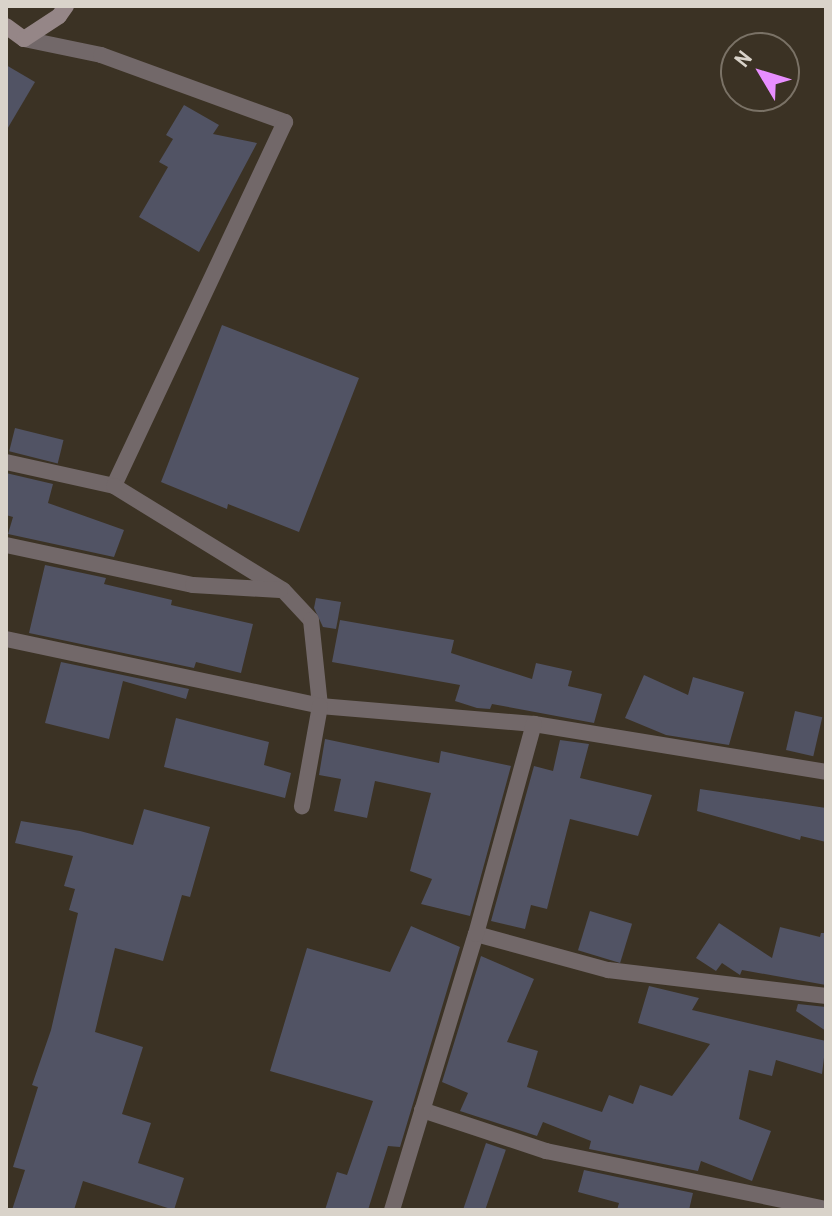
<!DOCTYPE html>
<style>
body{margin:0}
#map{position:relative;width:832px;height:1216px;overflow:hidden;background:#3b3224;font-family:"Archivo Narrow",sans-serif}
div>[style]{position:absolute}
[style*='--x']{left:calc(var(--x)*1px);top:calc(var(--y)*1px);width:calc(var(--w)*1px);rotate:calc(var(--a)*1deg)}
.building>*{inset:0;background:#515364;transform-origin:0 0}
.street>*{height:16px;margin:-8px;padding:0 8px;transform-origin:8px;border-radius:8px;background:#726869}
.secondary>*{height:16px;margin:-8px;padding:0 8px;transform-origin:8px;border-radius:8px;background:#958687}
span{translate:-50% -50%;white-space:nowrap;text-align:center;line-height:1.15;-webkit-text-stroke:7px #3b3224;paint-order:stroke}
.frame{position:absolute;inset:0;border:8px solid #d9d3ca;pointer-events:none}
.north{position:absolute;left:720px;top:32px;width:80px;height:80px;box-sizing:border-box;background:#3b3224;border:2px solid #7a7266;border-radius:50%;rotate:308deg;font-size:22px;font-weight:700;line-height:32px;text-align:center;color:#d9d3ca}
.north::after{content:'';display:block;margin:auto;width:28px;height:36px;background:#e88eff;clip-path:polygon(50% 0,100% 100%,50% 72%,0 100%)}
</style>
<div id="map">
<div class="building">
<i style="clip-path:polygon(6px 65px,35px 82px,6px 131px)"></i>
<i style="clip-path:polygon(184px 105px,219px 125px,213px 134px,257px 143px,199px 252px,139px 217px,168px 167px,159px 162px,173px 139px,166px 135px)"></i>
<i style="clip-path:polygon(222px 325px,359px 378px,299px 532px,228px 504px,227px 509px,161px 482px)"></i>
<i style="left:15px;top:428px;width:50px;height:24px;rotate:14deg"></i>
<i style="clip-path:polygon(6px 473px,53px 484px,48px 503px,124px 530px,114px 557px,8px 534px,13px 517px,6px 515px)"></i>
<i style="clip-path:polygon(45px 565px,106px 578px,104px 584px,172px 600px,171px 605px,253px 624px,241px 673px,196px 662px,194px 668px,29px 633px)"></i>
<i style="clip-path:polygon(316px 598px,341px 602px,336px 629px,323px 627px,314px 608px)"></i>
<i style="clip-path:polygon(340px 620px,454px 640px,451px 653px,532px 679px,536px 663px,572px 671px,568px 686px,602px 694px,594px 723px,492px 704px,490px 709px,477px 708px,455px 701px,460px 685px,332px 662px)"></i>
<i style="clip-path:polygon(61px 662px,189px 689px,186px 699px,123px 681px,109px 739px,45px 723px)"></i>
<i style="clip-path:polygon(644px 675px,688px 695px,693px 677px,744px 692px,729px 745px,666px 735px,625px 718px)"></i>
<i style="left:795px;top:711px;width:28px;height:40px;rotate:13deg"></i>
<i style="clip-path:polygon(176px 718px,269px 742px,264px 765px,291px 773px,285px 798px,164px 767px)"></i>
<i style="clip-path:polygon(325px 739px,439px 763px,441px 751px,511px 766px,470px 916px,421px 904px,432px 879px,410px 871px,431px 793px,375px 781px,367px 818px,334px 811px,341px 779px,319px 775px)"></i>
<i style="clip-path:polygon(560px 740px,589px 744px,580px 778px,652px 795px,638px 836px,570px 819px,547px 909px,531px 905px,525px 929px,491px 921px,534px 766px,553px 771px)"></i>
<i style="clip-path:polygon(700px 789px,826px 808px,826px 842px,801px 836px,800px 840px,697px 811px)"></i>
<i style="clip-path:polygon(144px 809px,210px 827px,190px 897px,182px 895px,163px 961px,115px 948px,95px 1032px,143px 1047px,122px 1114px,151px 1123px,138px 1163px,184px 1178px,174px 1210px,83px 1181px,74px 1210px,12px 1210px,25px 1170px,13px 1167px,38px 1087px,32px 1085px,51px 1030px,78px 913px,69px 910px,75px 889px,64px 886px,73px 856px,15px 843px,21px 821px,80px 831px,133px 845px)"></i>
<i style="left:590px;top:911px;width:44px;height:41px;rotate:17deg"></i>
<i style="clip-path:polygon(719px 923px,772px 958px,780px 927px,820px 937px,821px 933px,826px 933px,826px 985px,742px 970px,740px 975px,722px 963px,716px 971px,696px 958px)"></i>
<i style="clip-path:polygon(411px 926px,460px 947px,400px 1147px,388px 1146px,368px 1210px,325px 1210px,337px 1172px,347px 1175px,373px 1101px,270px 1071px,307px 948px,390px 972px)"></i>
<i style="clip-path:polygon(481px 956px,534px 979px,507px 1042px,538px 1051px,527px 1087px,602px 1112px,609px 1095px,633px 1104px,640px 1085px,672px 1096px,710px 1044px,638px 1023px,649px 986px,699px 998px,692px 1010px,826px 1041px,822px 1074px,776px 1060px,772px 1076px,749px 1070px,739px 1119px,771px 1131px,752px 1181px,701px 1161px,698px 1171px,589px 1149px,591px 1141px,543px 1122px,537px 1136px,460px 1111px,468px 1093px,442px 1082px)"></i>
<i style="clip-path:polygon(798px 1004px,826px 1007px,826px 1031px,796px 1011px)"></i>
<i style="left:486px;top:1143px;width:21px;height:70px;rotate:19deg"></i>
<i style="clip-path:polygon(584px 1170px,693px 1193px,689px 1210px,617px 1210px,619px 1203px,578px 1192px)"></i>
</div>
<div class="street">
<i style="--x:24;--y:39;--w:79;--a:11.7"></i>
<i style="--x:101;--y:55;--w:196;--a:20"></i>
<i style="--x:285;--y:122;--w:402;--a:115.2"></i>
<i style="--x:6;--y:462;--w:111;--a:12.5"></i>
<i style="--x:114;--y:486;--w:198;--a:31.6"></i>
<i style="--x:283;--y:590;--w:41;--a:47"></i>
<i style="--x:311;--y:620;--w:86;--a:84"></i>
<i style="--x:320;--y:706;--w:215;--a:4.8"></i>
<i style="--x:534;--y:724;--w:296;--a:9.3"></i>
<i style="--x:6;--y:545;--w:191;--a:12.1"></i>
<i style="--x:193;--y:585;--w:87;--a:3.3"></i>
<i style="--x:6;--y:639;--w:321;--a:12"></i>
<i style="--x:320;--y:706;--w:102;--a:100.2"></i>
<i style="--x:476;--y:934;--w:137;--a:15.3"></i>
<i style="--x:608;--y:970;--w:220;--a:6.8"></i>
<i style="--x:422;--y:1110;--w:131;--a:18.3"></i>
<i style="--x:546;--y:1151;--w:286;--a:11.7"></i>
<i style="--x:392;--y:1210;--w:288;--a:-73.1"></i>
<i style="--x:476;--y:934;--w:218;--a:-74.6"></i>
</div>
<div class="secondary">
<i style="--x:6;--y:26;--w:22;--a:36"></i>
<i style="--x:24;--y:39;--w:42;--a:-33.3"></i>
<i style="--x:59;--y:16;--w:12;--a:-55"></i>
</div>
<div class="frame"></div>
<div class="north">N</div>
</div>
